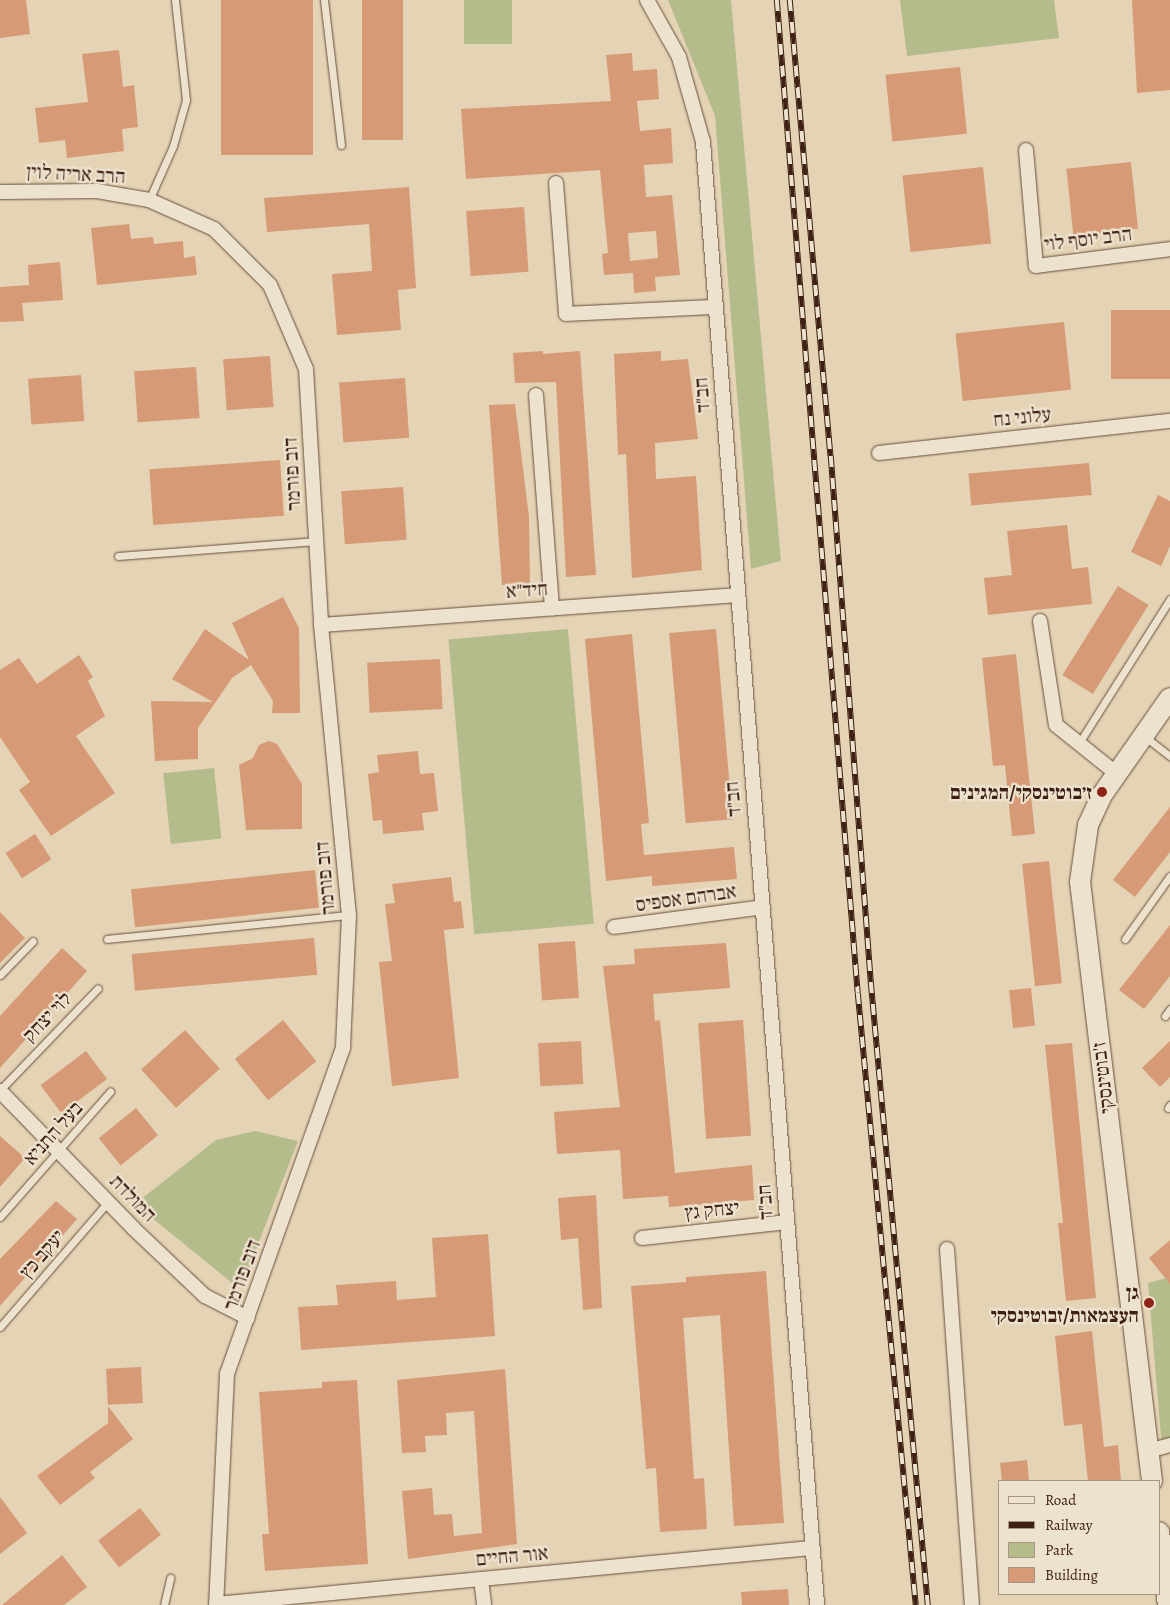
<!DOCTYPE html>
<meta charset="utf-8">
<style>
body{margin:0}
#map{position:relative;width:1170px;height:1605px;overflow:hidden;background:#e4d3b4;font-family:Alegreya,"Frank Ruhl Libre",serif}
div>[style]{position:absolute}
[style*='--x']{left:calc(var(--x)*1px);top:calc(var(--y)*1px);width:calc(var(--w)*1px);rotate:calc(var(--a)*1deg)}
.green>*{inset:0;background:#b5bc8c;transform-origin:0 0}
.building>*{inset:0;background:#d79a77;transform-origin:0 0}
.roads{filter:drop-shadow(0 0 1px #684d3c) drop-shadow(0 0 1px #684d3c)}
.lane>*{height:7px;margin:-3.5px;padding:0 3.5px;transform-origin:3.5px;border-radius:3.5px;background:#ede2ce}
.street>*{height:14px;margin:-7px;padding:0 7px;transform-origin:7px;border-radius:7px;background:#ede2ce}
.secondary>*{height:20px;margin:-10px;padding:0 10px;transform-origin:10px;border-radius:10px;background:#ede2ce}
.rail>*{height:5.5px;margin-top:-2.75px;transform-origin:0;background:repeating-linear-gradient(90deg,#ede2ce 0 11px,#3e2014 0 22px);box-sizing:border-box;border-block:1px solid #3e2014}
.dots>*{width:14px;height:14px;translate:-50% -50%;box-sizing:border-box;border:2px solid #ede2ce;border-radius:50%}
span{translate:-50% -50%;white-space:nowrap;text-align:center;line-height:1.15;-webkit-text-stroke:4.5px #ede2ce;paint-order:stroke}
.street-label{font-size:20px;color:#3e2014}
.poi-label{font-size:20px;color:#3e2014;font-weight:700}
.right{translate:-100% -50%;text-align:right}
.legend{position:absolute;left:998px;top:1480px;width:162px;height:115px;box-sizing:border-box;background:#ede2ce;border:1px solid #a79484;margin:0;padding:6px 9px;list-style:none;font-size:15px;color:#3e2014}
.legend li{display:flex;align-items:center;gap:10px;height:25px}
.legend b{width:25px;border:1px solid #a79484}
</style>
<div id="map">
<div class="green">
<i style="left:464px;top:0;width:48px;height:44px"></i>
<i style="clip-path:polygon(668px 0,731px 0,781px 561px,751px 569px,715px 116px)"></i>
<i style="clip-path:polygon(900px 0,1054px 0,1059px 38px,907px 56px)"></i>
<i style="left:568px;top:629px;width:296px;height:120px;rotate:85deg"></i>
<i style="left:214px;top:768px;width:71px;height:51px;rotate:84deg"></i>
<i style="clip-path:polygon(255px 1131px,298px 1141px,243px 1283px,232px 1283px,135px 1204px,216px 1140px)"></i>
<i style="clip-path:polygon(1170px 1277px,1170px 1445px,1162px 1448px,1148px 1283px)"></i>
</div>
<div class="building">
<i style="clip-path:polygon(0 0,26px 0,30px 34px,0 38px)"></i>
<i style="left:221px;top:0;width:92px;height:155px"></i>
<i style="left:362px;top:0;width:41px;height:140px"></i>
<i style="clip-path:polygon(1132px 0,1170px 0,1170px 90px,1137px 93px)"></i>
<i style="clip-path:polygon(119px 50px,123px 87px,134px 85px,138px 127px,122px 129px,124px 151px,67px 158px,65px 140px,39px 143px,35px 108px,88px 102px,82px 54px)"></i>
<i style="clip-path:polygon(evenodd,632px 53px,633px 71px,657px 69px,659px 99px,637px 101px,640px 131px,671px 128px,673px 163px,644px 165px,646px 197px,672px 195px,680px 275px,655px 277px,656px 291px,634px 293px,633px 273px,604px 275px,602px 254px,608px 253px,600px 170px,466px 179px,461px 109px,611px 101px,606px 55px,632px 53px,656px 231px,658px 258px,630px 261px,628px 233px,656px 231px)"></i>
<i style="left:960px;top:67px;width:67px;height:75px;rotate:84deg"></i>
<i style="left:1131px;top:162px;width:67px;height:65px;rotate:84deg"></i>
<i style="left:983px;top:167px;width:77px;height:81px;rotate:84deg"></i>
<i style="clip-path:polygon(409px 187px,416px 288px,398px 290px,401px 330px,337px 335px,332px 274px,372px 271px,369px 224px,267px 232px,264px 198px)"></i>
<i style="left:524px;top:207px;width:65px;height:58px;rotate:86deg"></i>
<i style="clip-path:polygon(129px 224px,131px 239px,153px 237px,154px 244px,183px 241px,184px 258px,195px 256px,197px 275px,97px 285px,91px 228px)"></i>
<i style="clip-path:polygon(60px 262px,63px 300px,22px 303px,24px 321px,0 322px,0 287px,29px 285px,28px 265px)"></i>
<i style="left:1170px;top:310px;width:69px;height:59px;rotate:90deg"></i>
<i style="left:1064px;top:322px;width:68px;height:109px;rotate:84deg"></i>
<i style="clip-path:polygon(543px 351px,543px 354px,580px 351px,596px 575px,566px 577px,556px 382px,515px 383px,513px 353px)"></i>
<i style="clip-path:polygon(661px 351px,661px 361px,688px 359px,698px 439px,655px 443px,656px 479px,696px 476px,702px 570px,632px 578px,626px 454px,618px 455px,614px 354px)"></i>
<i style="left:270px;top:356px;width:51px;height:47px;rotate:86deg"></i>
<i style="left:196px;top:367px;width:51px;height:62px;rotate:86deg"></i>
<i style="left:81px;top:375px;width:46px;height:53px;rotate:86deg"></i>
<i style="left:405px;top:378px;width:60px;height:66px;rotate:86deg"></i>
<i style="clip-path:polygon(515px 404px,529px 517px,530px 583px,502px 585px,489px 405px)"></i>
<i style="left:280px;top:460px;width:56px;height:131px;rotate:86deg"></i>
<i style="left:1089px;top:463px;width:32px;height:121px;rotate:85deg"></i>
<i style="left:403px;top:487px;width:53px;height:62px;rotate:86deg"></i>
<i style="clip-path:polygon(1158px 495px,1170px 501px,1170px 546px,1161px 566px,1131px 552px)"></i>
<i style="clip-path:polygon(1067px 525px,1072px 569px,1088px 567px,1092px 604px,988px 615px,984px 578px,1012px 575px,1007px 531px)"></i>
<i style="left:1118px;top:586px;width:36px;height:105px;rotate:32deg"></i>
<i style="clip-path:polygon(283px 597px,299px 628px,300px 713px,272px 713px,273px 701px,251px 665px,232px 678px,198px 728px,198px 759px,155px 761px,151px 701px,213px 702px,172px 679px,205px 629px,249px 660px,232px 623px)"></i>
<i style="left:716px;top:629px;width:191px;height:47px;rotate:85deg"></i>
<i style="clip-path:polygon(632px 634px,649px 823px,641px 824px,644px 855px,734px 847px,737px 879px,652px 886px,652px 876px,606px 881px,585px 639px)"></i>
<i style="clip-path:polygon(1016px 654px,1035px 834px,1012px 836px,1005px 765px,993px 766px,982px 658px)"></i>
<i style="clip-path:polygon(79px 655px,93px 677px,88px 681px,105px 716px,76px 736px,115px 793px,51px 836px,19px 790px,30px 782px,0 737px,0 670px,19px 658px,37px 684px)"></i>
<i style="left:440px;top:659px;width:50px;height:73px;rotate:87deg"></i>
<i style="clip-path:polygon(269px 741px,277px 744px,302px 784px,302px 829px,246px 830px,239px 765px,253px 758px,259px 745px)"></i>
<i style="clip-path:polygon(418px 751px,420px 774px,434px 773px,438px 811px,422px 813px,424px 830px,383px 834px,382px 820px,373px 821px,368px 774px,379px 772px,377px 755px)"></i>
<i style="clip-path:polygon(1170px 807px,1170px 852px,1135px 897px,1113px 880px)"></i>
<i style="left:35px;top:834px;width:30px;height:35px;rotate:57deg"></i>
<i style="left:1049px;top:861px;width:123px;height:27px;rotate:84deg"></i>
<i style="left:315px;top:870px;width:38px;height:185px;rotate:84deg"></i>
<i style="clip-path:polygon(451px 877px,454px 902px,461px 901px,464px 928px,444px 930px,459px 1078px,392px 1086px,379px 962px,392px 961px,385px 904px,395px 903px,392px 884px)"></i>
<i style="clip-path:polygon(0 912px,25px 938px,0 963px)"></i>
<i style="clip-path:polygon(1170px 925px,1170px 976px,1144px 1009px,1119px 990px)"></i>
<i style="left:314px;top:938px;width:37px;height:183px;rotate:85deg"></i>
<i style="left:575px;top:941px;width:57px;height:37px;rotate:86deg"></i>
<i style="clip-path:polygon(726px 943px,730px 988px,653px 994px,655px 1021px,660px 1020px,675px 1173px,752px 1165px,754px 1200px,669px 1207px,668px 1196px,623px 1199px,620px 1150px,557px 1154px,554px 1112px,620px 1107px,603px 966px,635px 964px,634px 949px)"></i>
<i style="clip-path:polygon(62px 948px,87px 971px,0 1068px,0 1016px)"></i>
<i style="left:1031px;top:988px;width:38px;height:22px;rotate:84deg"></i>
<i style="left:283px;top:1020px;width:53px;height:62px;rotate:51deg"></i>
<i style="left:743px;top:1020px;width:116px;height:45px;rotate:86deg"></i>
<i style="left:185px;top:1030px;width:52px;height:59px;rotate:48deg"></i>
<i style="left:581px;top:1041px;width:43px;height:43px;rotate:87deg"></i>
<i style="clip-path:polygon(1170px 1041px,1170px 1077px,1160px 1087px,1142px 1068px)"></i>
<i style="clip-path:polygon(1072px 1043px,1096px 1298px,1066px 1301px,1058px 1223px,1063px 1223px,1045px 1045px)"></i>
<i style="left:86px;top:1051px;width:35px;height:57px;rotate:53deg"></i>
<i style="left:136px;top:1108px;width:35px;height:48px;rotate:51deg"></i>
<i style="clip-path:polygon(0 1136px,25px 1158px,0 1187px)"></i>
<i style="clip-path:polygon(596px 1195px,602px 1308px,583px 1310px,578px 1238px,561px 1240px,558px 1198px)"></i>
<i style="clip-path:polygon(56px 1201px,77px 1219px,0 1306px,0 1259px)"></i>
<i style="clip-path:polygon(488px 1234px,495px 1336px,301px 1350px,298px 1307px,338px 1305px,336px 1285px,396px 1281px,397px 1300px,436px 1297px,432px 1238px)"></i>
<i style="clip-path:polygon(1170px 1240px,1170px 1284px,1149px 1258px)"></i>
<i style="clip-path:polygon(766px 1271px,784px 1523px,734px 1526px,720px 1315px,683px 1318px,694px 1479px,704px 1478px,707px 1529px,660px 1532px,656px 1468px,646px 1469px,631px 1286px,686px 1282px,686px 1277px)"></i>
<i style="clip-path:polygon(1092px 1331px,1104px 1447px,1118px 1445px,1121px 1481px,1088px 1481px,1082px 1424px,1064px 1426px,1055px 1336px)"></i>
<i style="left:141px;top:1367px;width:36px;height:35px;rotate:87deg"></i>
<i style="clip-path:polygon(505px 1369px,517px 1544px,408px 1559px,402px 1491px,432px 1488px,434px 1515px,452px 1514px,454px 1536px,482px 1533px,474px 1411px,446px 1413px,447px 1435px,425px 1436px,426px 1452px,402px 1453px,397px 1380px)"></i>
<i style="clip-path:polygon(357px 1380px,368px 1564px,265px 1571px,262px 1534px,269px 1534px,259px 1392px,322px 1388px,322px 1382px)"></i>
<i style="clip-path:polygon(108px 1406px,133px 1439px,90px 1472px,95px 1478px,60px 1505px,37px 1476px,108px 1423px)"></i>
<i style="clip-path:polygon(1027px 1460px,1029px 1481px,1002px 1481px,1000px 1463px)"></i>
<i style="clip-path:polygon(0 1497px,27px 1533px,0 1554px)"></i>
<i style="left:140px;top:1508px;width:34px;height:53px;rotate:52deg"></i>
<i style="clip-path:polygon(62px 1555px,87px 1587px,64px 1605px,2px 1605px)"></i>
<i style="clip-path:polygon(788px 1589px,789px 1605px,742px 1605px,741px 1592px)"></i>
</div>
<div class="roads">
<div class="lane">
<i style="--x:324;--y:0;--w:146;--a:83.3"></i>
<i style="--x:149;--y:200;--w:59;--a:-66"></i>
<i style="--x:173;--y:146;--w:48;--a:-74.2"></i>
<i style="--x:186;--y:100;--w:101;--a:-96.3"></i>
<i style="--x:118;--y:556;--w:199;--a:-4.3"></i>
<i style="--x:1144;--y:736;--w:33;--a:38"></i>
<i style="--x:1079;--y:743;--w:170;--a:-57.7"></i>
<i style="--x:107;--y:939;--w:243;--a:-5.7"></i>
<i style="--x:1125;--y:939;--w:77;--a:-54.5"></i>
<i style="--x:0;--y:975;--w:47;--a:-45.9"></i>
<i style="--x:1165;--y:1016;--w:9;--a:-54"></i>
<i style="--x:0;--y:1090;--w:141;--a:-46.1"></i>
<i style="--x:1168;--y:1108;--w:4;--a:-56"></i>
<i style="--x:0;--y:1217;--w:167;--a:-48.7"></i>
<i style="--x:0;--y:1327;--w:165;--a:-49.2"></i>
<i style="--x:164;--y:1605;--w:28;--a:-77"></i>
</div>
<div class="street">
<i style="--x:647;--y:0;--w:65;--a:60.7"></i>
<i style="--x:679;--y:57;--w:88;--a:74.2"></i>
<i style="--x:703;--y:142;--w:1467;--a:85.54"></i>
<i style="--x:1026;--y:150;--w:116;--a:85.1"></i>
<i style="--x:1036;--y:266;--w:135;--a:-7.2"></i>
<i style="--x:556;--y:183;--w:131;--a:85.6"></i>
<i style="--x:566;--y:314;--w:150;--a:-2.7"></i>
<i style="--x:0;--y:192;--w:97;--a:-0.6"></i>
<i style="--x:97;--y:191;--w:53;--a:9.8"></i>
<i style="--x:149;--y:200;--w:71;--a:24"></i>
<i style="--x:214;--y:229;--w:79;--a:45"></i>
<i style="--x:270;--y:285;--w:91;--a:66.8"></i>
<i style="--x:306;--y:369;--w:256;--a:86.6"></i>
<i style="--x:321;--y:625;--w:291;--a:84.5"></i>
<i style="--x:349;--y:915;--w:133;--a:92.6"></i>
<i style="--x:343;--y:1048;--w:346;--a:109.6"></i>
<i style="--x:227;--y:1374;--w:231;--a:92.7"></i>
<i style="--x:536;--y:395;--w:214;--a:85.7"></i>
<i style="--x:879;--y:453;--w:293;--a:-6.3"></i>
<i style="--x:1040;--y:621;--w:105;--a:81.3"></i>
<i style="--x:1056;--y:725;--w:78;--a:38.8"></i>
<i style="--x:321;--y:625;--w:415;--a:-4.1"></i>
<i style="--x:614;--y:927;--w:150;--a:-7.6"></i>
<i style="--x:0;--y:1091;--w:191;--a:45.8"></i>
<i style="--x:133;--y:1228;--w:99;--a:43.4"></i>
<i style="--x:205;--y:1296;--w:48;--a:27.1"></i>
<i style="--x:642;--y:1238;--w:146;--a:-6.3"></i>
<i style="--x:947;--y:1249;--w:357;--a:86"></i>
<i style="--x:1148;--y:1451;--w:23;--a:-15"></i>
<i style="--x:481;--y:1579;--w:26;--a:83"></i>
<i style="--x:216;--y:1604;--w:598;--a:-5.38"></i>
</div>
<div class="secondary">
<i style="--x:1152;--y:1481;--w:603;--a:-96.85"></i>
<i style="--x:1080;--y:882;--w:58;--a:-82"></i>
<i style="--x:1088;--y:825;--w:33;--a:-65"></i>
<i style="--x:1102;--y:795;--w:118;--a:-55"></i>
<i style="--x:1159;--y:1532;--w:74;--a:83"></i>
</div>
</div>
<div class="rail">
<i style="--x:777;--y:0;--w:996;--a:85.34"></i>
<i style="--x:858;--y:993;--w:615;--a:84.59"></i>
<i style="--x:790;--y:0;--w:458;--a:84.9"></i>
<i style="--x:831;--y:456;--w:528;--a:85.65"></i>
<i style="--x:871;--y:982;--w:626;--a:84.77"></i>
</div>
<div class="dots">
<i style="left:1102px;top:792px;background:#8f2418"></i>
<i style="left:1149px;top:1303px;background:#8f2418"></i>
</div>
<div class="street-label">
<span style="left:76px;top:174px;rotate:3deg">הרב אריה לוין</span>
<span style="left:1088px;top:239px;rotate:-7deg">הרב יוסף לוי</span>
<span style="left:702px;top:395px;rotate:-94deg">חב"ד</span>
<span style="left:1022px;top:417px;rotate:-6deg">עלוני נח</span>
<span style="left:292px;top:474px;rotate:-93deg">דוב פורמר</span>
<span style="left:527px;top:590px;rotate:-4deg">חיד"א</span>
<span style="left:733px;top:799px;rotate:-95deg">חב"ד</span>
<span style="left:325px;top:878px;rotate:-95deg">דוב פורמר</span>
<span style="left:686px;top:898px;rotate:-8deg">אברהם אספיס</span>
<span style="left:47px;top:1017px;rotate:-46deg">לוי יצחק</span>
<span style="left:1103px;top:1078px;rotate:-97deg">ז'בוטינסקי</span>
<span style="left:53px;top:1133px;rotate:-48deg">בעל התניא</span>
<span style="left:133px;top:1198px;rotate:46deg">המולדת</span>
<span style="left:765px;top:1202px;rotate:-94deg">חב"ד</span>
<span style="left:712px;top:1210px;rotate:-6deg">יצחק גץ</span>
<span style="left:42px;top:1254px;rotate:-49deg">יעקב כץ</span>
<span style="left:242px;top:1275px;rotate:-70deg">דוב פורמר</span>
<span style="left:512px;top:1556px;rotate:-5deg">אור החיים</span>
</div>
<div class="poi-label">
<span class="right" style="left:1092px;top:792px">ז׳בוטינסקי/המגינים</span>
<span class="right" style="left:1139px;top:1304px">גן<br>העצמאות/זבוטינסקי</span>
</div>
<ul class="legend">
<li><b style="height:6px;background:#ede2ce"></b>Road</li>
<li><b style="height:6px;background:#3e2014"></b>Railway</li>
<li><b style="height:14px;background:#b5bc8c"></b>Park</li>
<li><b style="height:14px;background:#d79a77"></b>Building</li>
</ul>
</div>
